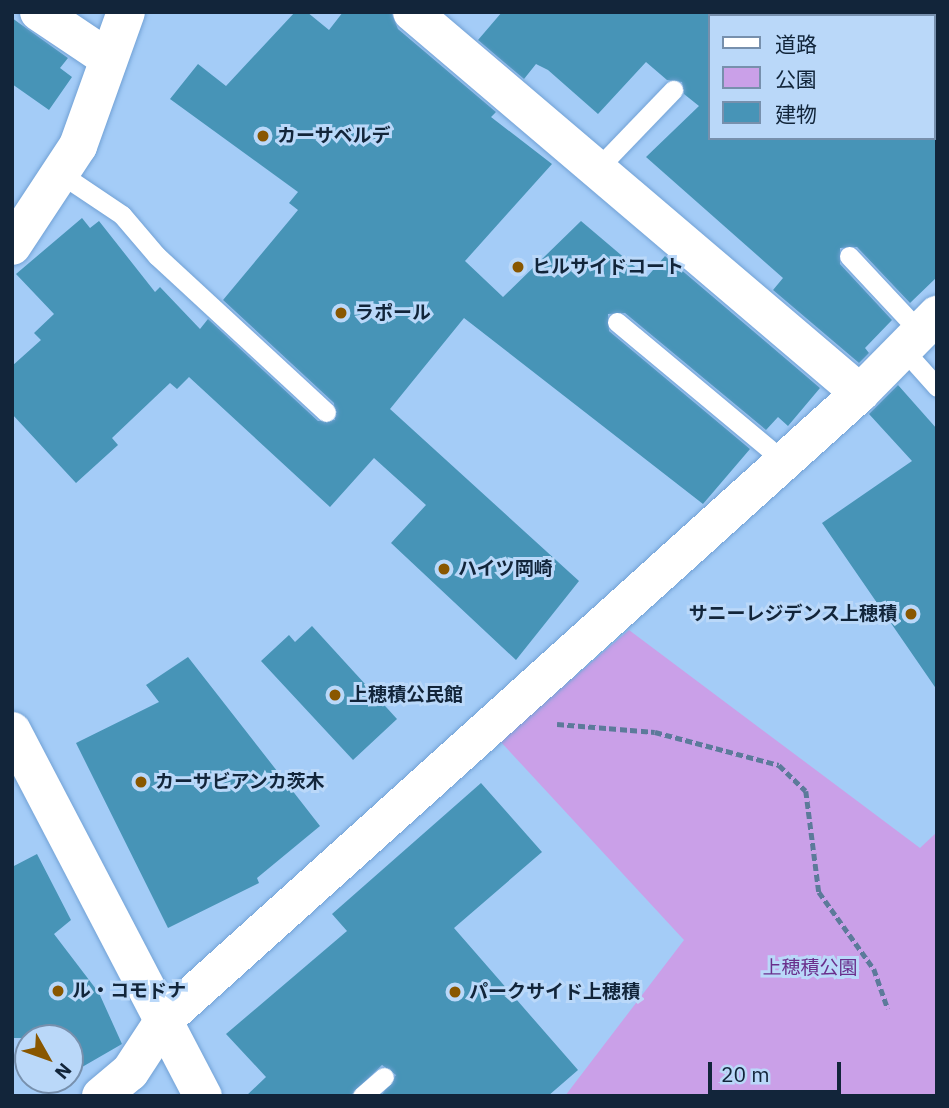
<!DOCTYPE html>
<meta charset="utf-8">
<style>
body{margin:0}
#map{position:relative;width:949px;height:1108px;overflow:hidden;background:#a4ccf7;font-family:"IBM Plex Sans","Noto Sans JP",sans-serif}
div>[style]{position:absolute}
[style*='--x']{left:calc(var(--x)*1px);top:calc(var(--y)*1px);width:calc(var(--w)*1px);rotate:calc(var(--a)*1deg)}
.green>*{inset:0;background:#caa0e8}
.building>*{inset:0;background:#4794b7}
.path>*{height:4.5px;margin-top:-2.25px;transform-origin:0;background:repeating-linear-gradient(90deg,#5c7a9a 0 7px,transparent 0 10.5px)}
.roads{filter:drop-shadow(0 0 2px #71a1d5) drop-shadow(0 0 2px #71a1d5)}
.service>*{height:19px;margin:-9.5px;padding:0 9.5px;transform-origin:9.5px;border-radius:9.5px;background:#fff}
.minor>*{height:38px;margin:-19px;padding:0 19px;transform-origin:19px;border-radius:19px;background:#fff}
.tertiary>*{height:38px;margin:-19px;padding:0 19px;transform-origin:19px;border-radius:19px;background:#fff}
.dots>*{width:19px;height:19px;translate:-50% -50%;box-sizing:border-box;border:4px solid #bad8f9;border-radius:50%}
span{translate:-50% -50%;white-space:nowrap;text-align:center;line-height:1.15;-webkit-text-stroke:6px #bad8f9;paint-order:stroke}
.poi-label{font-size:19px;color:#12253a;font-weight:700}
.left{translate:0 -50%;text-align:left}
.right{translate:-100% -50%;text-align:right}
.park-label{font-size:19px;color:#6a2f8c}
.frame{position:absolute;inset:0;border:14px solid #12253a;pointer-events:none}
.legend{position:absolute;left:708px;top:14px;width:228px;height:126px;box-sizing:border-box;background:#bad8f9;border:2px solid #7790ad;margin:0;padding:9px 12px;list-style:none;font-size:21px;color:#12253a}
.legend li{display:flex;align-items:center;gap:14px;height:35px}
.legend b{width:35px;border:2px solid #7790ad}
.north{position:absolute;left:14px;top:1024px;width:70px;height:70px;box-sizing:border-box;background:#bad8f9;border:2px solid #7790ad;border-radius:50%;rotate:130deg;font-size:19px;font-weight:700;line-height:28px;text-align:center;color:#12253a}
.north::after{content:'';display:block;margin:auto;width:24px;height:32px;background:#895700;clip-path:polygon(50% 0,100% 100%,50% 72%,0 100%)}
.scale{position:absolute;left:708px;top:1062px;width:133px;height:32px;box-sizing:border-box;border:4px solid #12253a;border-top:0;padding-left:9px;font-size:21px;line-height:24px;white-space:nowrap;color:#12253a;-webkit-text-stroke:5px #bad8f9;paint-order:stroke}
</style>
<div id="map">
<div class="green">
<i style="clip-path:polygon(629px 630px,920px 848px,937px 832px,937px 1096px,565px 1096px,684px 940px,500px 741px)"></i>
</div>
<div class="building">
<i style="clip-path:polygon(295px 12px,307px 12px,329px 30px,343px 12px,391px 12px,398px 29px,496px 112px,491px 117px,552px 164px,465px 261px,503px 297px,581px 221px,647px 277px,665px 256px,820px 388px,788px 426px,778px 417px,766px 430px,625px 313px,608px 314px,609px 331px,750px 449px,703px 504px,464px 318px,390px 409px,579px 581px,516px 660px,391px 543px,426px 505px,374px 458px,330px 507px,189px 377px,177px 389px,170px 383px,112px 438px,118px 445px,76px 483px,12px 414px,12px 366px,41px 340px,34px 333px,54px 314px,16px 274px,82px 218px,90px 228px,99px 221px,155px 292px,160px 287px,200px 329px,208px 319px,318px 421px,335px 420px,334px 403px,223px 300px,298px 210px,289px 203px,298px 192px,170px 99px,198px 64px,226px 86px)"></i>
<i style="clip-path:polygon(502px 12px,709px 12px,709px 138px,937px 138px,937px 277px,910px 303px,857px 247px,840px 248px,840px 264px,892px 320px,865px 348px,869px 353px,859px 363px,773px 290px,783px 278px,646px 157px,699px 106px,684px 94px,682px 82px,667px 80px,646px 62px,598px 114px,548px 70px,536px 64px,524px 79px,478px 40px)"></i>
<i style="clip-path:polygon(12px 18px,68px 58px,60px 68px,72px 77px,49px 110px,12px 84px)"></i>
<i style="clip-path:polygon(898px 385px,937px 429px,937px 690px,822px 523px,912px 461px,869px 414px)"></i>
<i style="clip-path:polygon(312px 626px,397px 719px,353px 760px,261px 661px,289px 635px,295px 642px)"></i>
<i style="clip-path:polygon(188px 657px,320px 826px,257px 878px,259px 883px,168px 928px,76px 743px,159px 702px,146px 685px)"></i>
<i style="clip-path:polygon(481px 783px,542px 852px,454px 928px,578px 1070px,548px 1096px,381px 1096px,396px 1075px,382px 1065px,350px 1096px,246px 1096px,266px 1077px,226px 1034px,347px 931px,332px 914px)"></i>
<i style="clip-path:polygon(37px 854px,71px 920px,54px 934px,99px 993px,122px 1044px,70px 1074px,70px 1038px,12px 1038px,12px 867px)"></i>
</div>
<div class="path">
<i style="--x:557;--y:724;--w:98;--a:4.7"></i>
<i style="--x:655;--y:732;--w:128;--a:14.9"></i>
<i style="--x:779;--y:765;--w:37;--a:44"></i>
<i style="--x:806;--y:791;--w:102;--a:82.7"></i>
<i style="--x:819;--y:892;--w:95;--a:54.5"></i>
<i style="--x:874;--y:969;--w:42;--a:70.7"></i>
</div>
<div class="roads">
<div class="service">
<i style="--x:837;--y:16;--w:5;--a:-53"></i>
<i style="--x:933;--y:49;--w:5;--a:-37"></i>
<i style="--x:597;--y:169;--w:110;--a:-46.1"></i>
<i style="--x:61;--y:174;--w:73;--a:33.9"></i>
<i style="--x:122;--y:215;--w:54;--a:49.5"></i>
<i style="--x:157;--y:256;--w:230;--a:42.7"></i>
<i style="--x:849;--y:256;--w:104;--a:46.9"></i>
<i style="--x:617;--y:322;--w:219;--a:39.8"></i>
<i style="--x:903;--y:349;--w:51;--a:48.2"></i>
<i style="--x:362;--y:1096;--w:29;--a:-41"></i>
</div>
<div class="minor">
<i style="--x:39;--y:12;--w:84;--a:33.9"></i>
<i style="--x:412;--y:12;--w:588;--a:40.38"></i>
<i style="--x:869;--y:12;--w:4;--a:63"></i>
<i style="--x:933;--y:93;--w:6;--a:45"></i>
<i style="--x:12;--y:246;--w:120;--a:-56.6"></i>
<i style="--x:78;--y:146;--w:142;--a:-70.3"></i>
<i style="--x:101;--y:1096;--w:38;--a:-40"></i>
<i style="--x:130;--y:1072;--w:62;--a:-56.8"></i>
<i style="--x:164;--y:1020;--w:937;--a:-42.01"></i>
<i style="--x:860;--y:393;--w:110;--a:-45.4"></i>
</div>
<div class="tertiary">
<i style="--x:12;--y:731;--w:412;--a:62.4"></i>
</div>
</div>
<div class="dots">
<i style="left:263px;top:136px;background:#895700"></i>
<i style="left:518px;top:267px;background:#895700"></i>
<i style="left:341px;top:313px;background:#895700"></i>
<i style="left:444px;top:569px;background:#895700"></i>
<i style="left:911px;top:614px;background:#895700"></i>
<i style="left:335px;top:695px;background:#895700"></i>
<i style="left:141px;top:782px;background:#895700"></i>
<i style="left:58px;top:991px;background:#895700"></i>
<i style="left:455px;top:992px;background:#895700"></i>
</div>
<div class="poi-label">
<span class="left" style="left:277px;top:136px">カーサベルデ</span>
<span class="left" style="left:532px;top:267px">ヒルサイドコート</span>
<span class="left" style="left:355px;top:313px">ラポール</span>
<span class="left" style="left:458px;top:569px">ハイツ岡崎</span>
<span class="right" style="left:897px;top:614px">サニーレジデンス上穂積</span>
<span class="left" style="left:349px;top:695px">上穂積公民館</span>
<span class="left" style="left:155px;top:782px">カーサビアンカ茨木</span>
<span class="left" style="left:72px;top:991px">ル・コモドナ</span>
<span class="left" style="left:469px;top:992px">パークサイド上穂積</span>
</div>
<div class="park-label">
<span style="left:810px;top:968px">上穂積公園</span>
</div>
<div class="frame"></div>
<ul class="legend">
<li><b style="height:9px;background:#fff"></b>道路</li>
<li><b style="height:19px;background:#caa0e8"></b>公園</li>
<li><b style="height:19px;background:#4794b7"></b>建物</li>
</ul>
<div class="north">N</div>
<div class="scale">20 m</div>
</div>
